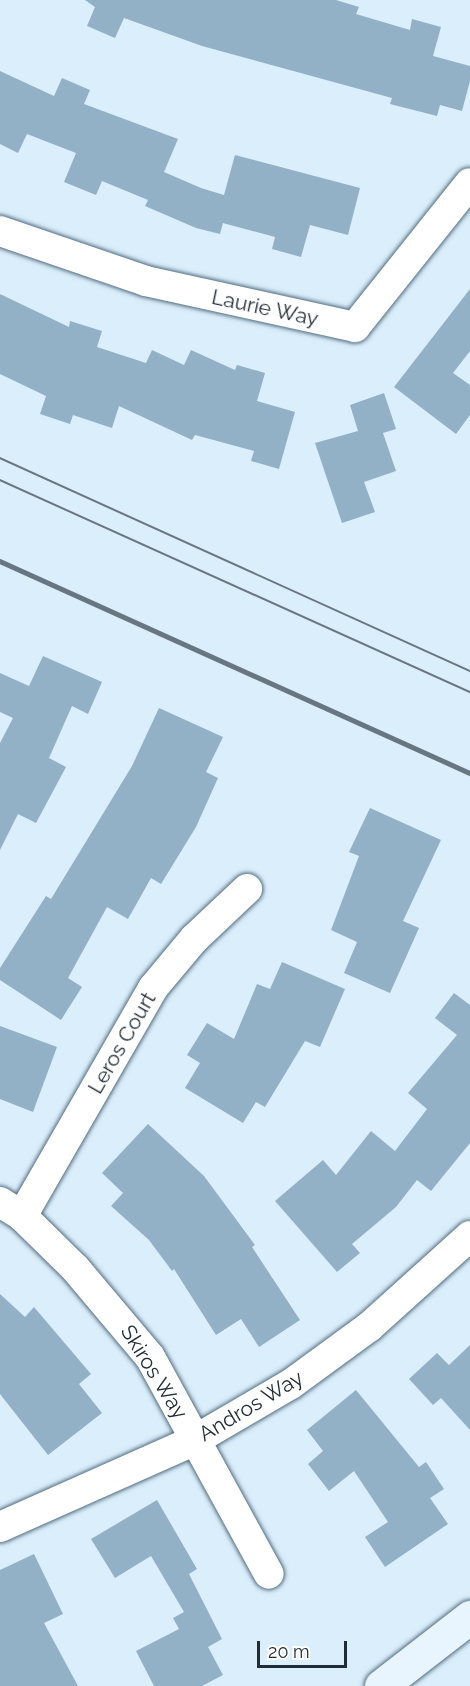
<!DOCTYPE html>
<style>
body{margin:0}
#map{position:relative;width:470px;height:1686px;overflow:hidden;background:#dbeefb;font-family:Raleway,sans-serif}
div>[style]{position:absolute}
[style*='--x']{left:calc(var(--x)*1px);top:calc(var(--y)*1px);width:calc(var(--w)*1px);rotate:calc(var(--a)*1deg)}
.building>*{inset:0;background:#93b1c6}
.roads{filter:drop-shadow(0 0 2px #516d81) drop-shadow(0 0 2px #516d81)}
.street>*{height:30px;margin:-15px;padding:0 15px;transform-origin:15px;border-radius:15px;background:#fff}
.secondary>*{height:33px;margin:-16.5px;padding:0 16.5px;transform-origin:16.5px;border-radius:16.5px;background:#e8f5fe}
.tram>*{height:1.5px;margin:-0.75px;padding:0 0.75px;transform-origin:0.75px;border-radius:0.75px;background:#687681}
.rail>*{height:4.5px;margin:-2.25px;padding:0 2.25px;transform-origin:2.25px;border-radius:2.25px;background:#687681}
span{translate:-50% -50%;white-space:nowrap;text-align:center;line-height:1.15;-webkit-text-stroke:4.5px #fff;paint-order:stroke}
.street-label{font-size:21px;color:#212d36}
.scale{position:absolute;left:257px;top:1641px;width:90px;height:27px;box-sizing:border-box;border:3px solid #212d36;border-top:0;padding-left:8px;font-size:18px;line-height:21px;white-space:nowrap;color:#212d36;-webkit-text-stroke:4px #fff;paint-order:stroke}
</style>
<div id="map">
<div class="building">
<i style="clip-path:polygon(85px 0,336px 0,359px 7px,356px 14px,410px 30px,412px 19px,441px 27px,433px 56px,470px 66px,470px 81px,462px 111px,440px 105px,437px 116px,390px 104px,392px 98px,202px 46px,124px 18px,115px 38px,87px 26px,95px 7px)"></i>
<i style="clip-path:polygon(0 71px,54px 96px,62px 78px,90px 90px,84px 104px,178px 139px,164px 172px,201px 188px,224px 195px,235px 155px,360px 188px,348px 235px,310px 225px,301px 257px,272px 249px,275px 237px,223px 223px,220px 234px,196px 228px,145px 206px,148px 200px,102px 181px,96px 195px,64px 182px,76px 153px,27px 134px,18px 153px,0 144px)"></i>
<i style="clip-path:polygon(470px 289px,470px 351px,453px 373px,470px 385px,470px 415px,456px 434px,394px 387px)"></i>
<i style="clip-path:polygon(0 294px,69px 327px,70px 321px,102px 331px,97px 347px,146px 363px,152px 350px,184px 365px,191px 350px,235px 370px,237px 365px,265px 373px,257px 401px,295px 412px,279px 469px,251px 461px,254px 451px,195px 435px,192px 440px,119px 406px,112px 428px,73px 415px,70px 424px,40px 414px,46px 396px,0 374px)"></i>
<i style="clip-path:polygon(384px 393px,396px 429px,383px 433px,396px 471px,364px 482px,375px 512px,342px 523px,315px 443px,358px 431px,350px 405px)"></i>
<i style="clip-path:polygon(43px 656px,102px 682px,88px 714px,72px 706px,49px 758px,66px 767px,36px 823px,18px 814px,0 850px,0 743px,13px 718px,0 712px,0 673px,29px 686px)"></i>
<i style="clip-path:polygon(159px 708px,223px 737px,206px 772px,218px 778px,196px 827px,161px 884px,151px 878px,128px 919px,107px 907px,68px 978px,82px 987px,61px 1020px,0 980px,0 968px,46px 896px,51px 899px,132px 766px)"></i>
<i style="clip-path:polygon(370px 808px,441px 840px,403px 921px,419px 928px,390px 993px,344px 973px,357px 942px,331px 930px,359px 856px,349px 852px)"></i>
<i style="clip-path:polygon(282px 962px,345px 989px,320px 1047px,305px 1041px,265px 1107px,256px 1102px,243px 1123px,185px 1088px,200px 1063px,187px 1055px,207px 1023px,234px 1039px,257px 984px,270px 989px)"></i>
<i style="clip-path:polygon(454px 993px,470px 1005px,470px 1143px,431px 1191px,417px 1180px,396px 1207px,352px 1244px,360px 1253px,337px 1272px,275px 1201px,323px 1160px,336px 1175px,371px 1131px,395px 1151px,427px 1109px,408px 1093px,457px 1035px,435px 1018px)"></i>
<i style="clip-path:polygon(0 1026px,57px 1047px,33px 1112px,0 1099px)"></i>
<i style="clip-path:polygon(148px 1124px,204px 1176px,255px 1245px,252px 1247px,300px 1320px,259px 1347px,241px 1319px,216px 1335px,174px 1269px,172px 1271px,149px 1240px,111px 1206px,123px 1193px,102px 1173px)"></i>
<i style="clip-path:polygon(0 1294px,25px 1317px,34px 1307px,91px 1374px,79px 1384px,102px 1413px,48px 1455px,0 1394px)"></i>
<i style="clip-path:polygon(470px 1345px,470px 1430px,441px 1398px,433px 1405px,409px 1379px,437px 1353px,449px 1365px)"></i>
<i style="clip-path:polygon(356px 1390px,419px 1467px,426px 1462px,444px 1489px,430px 1498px,448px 1524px,385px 1567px,365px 1537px,388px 1522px,354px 1471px,329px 1491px,308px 1464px,323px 1451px,307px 1430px)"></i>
<i style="clip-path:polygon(157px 1500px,197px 1569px,189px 1574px,222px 1639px,208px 1647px,223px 1675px,202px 1686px,154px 1686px,136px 1651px,179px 1629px,173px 1618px,184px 1612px,151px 1556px,115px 1578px,91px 1539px)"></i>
<i style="clip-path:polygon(34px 1554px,63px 1614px,44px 1623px,78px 1686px,0 1686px,0 1570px)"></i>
</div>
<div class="roads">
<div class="street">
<i style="--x:0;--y:231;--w:154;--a:18.9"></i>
<i style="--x:146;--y:281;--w:214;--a:12.4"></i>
<i style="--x:355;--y:327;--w:184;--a:-51.4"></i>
<i style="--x:0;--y:1202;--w:26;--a:32"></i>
<i style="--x:22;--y:1216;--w:74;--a:44.5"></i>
<i style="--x:75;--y:1268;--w:116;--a:49.9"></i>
<i style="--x:150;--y:1357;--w:247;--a:61.3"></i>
<i style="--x:22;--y:1216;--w:263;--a:-60.1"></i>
<i style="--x:153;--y:988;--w:64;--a:-50.1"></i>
<i style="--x:194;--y:939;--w:73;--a:-43.3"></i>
<i style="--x:0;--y:1527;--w:214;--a:-24"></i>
<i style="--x:195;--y:1440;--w:111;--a:-30.3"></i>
<i style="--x:291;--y:1384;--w:97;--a:-36.2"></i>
<i style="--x:369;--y:1327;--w:136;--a:-42"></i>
</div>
<div class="secondary">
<i style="--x:381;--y:1686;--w:113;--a:-37.8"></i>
</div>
</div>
<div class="tram">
<i style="--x:0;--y:458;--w:516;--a:24.38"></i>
<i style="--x:0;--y:480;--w:516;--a:24.28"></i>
</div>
<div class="rail">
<i style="--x:0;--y:561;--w:516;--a:24.28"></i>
</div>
<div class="street-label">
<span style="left:265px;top:308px;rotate:12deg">Laurie Way</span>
<span style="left:122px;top:1043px;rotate:-60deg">Leros Court</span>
<span style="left:154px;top:1372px;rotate:58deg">Skiros Way</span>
<span style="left:251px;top:1406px;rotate:-31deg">Andros Way</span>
</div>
<div class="scale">20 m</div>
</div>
